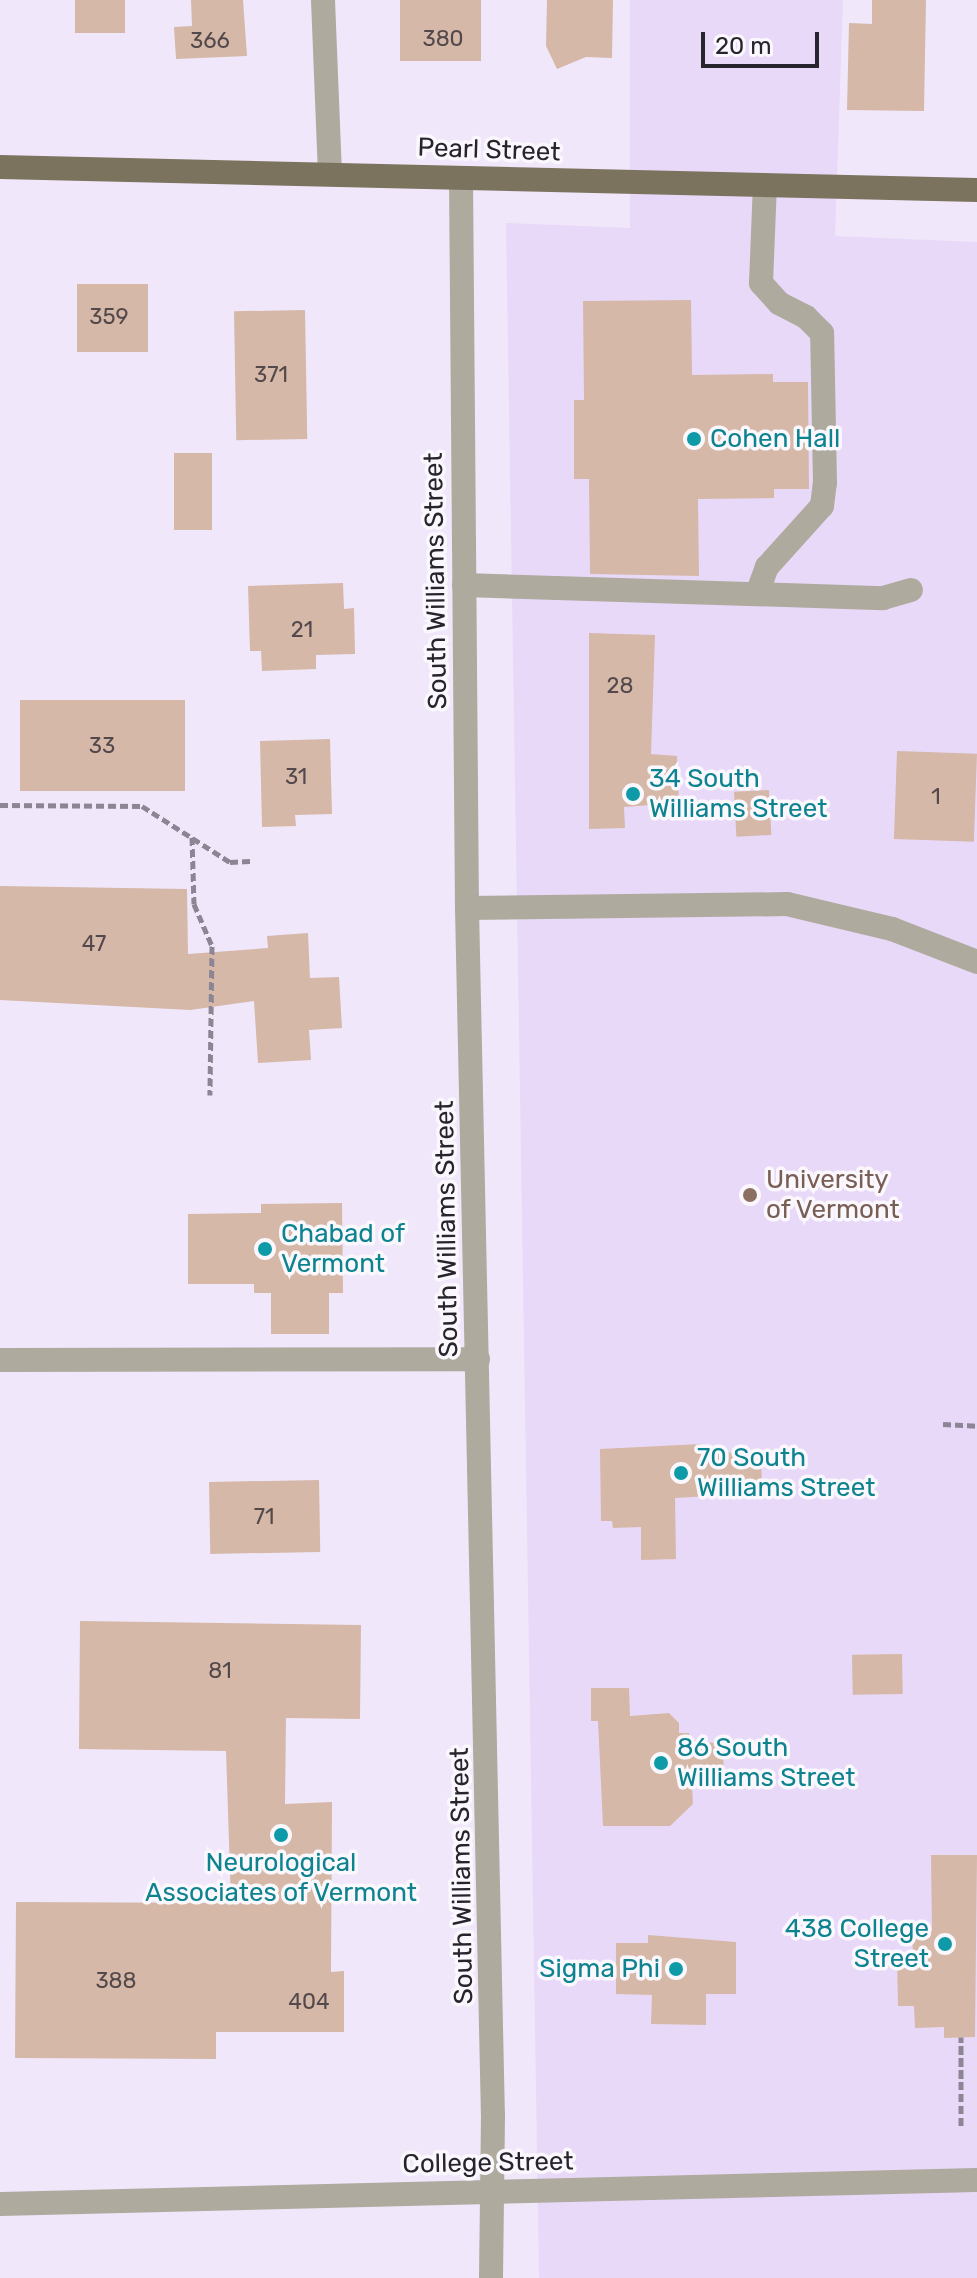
<!DOCTYPE html>
<style>
body{margin:0}
#map{position:relative;width:977px;height:2278px;overflow:hidden;background:#f1e7fb;font-family:Rubik,sans-serif}
div>[style]{position:absolute}
[style*='--x']{left:calc(var(--x)*1px);top:calc(var(--y)*1px);width:calc(var(--w)*1px);rotate:calc(var(--a)*1deg)}
.built>*{inset:0;background:#e9d9f9}
.building>*{inset:0;background:#d5b8a7;transform-origin:0 0}
.path>*{height:5px;margin-top:-2.5px;transform-origin:0;background:repeating-linear-gradient(90deg,#8c8593 0 8px,transparent 0 12px)}
.minor>*{height:24px;margin:-12px;padding:0 12px;transform-origin:12px;border-radius:12px;background:#aeaa9e}
.major>*{height:24px;margin:-12px;padding:0 12px;transform-origin:12px;border-radius:12px;background:#7b735d}
.dots>*{width:22px;height:22px;translate:-50% -50%;box-sizing:border-box;border:4px solid #fbf8fd;border-radius:50%}
span{translate:-50% -50%;white-space:nowrap;text-align:center;line-height:1.15;-webkit-text-stroke:7px #fbf8fd;paint-order:stroke}
.number-label{font-size:22px;color:#53494c}
.number-label span{-webkit-text-stroke-width:0}
.street-label{font-size:26px;color:#28242d}
.culture-label{font-size:26px;color:#0d838f}
.left{translate:0 -50%;text-align:left}
.right{translate:-100% -50%;text-align:right}
.education-label{font-size:26px;color:#785e54}
.scale{position:absolute;left:701px;top:32px;width:118px;height:36px;box-sizing:border-box;border:4px solid #28242d;border-top:0;padding-left:10px;font-size:24px;line-height:28px;white-space:nowrap;color:#28242d;-webkit-text-stroke:6px #fbf8fd;paint-order:stroke}
</style>
<div id="map">
<div class="built">
<i style="clip-path:polygon(630px 0,843px 0,835px 236px,977px 242px,977px 2278px,539px 2278px,506px 223px,630px 228px)"></i>
</div>
<div class="building">
<i style="left:75px;top:0;width:50px;height:33px"></i>
<i style="clip-path:polygon(191px 0,243px 0,247px 56px,176px 59px,174px 27px,192px 26px)"></i>
<i style="left:400px;top:0;width:81px;height:61px"></i>
<i style="clip-path:polygon(547px 0,613px 0,612px 58px,586px 57px,557px 69px,546px 46px)"></i>
<i style="clip-path:polygon(872px 0,926px 0,924px 111px,847px 110px,849px 23px,872px 24px)"></i>
<i style="left:77px;top:284px;width:71px;height:68px"></i>
<i style="clip-path:polygon(691px 300px,692px 375px,773px 374px,773px 382px,808px 382px,809px 489px,774px 489px,774px 498px,698px 499px,699px 576px,590px 574px,589px 479px,574px 479px,574px 400px,584px 400px,583px 301px)"></i>
<i style="left:305px;top:310px;width:129px;height:71px;rotate:89deg"></i>
<i style="left:174px;top:453px;width:38px;height:77px"></i>
<i style="clip-path:polygon(343px 583px,344px 609px,354px 608px,355px 654px,316px 655px,316px 669px,262px 671px,261px 651px,250px 651px,248px 586px)"></i>
<i style="clip-path:polygon(589px 633px,655px 635px,651px 754px,677px 756px,679px 803px,624px 807px,625px 828px,589px 829px)"></i>
<i style="left:20px;top:700px;width:165px;height:91px"></i>
<i style="clip-path:polygon(330px 739px,332px 814px,295px 815px,296px 826px,262px 827px,260px 741px)"></i>
<i style="left:897px;top:751px;width:80px;height:88px;rotate:2deg"></i>
<i style="left:769px;top:790px;width:45px;height:35px;rotate:87deg"></i>
<i style="clip-path:polygon(0 886px,187px 889px,188px 954px,268px 948px,267px 936px,308px 933px,310px 978px,339px 977px,342px 1028px,309px 1030px,311px 1060px,258px 1063px,254px 1001px,190px 1010px,0 1000px)"></i>
<i style="clip-path:polygon(342px 1203px,343px 1293px,329px 1293px,329px 1334px,271px 1334px,271px 1293px,254px 1293px,254px 1284px,188px 1284px,188px 1214px,261px 1213px,261px 1204px)"></i>
<i style="clip-path:polygon(701px 1444px,700px 1453px,761px 1452px,762px 1493px,675px 1498px,676px 1559px,641px 1560px,641px 1527px,613px 1528px,612px 1521px,601px 1521px,600px 1449px)"></i>
<i style="left:319px;top:1480px;width:72px;height:110px;rotate:89deg"></i>
<i style="clip-path:polygon(80px 1621px,361px 1625px,360px 1719px,286px 1718px,285px 1804px,332px 1802px,331px 1972px,344px 1971px,344px 2032px,216px 2032px,216px 2059px,15px 2058px,16px 1902px,231px 1903px,226px 1751px,79px 1749px)"></i>
<i style="left:902px;top:1654px;width:40px;height:50px;rotate:89deg"></i>
<i style="clip-path:polygon(591px 1688px,629px 1688px,630px 1716px,669px 1713px,679px 1723px,679px 1733px,689px 1733px,689px 1740px,723px 1744px,724px 1781px,692px 1786px,693px 1804px,670px 1826px,603px 1826px,598px 1721px,591px 1721px)"></i>
<i style="clip-path:polygon(931px 1855px,977px 1855px,975px 2037px,944px 2038px,944px 2027px,915px 2028px,914px 2006px,898px 2006px,897px 1955px,913px 1955px,912px 1932px,932px 1931px)"></i>
<i style="clip-path:polygon(648px 1935px,736px 1942px,736px 1994px,706px 1994px,706px 2025px,651px 2024px,652px 1995px,616px 1994px,616px 1943px,648px 1943px)"></i>
</div>
<div class="path">
<i style="--x:0;--y:805;--w:142;--a:0.4"></i>
<i style="--x:142;--y:806;--w:104;--a:32.5"></i>
<i style="--x:230;--y:862;--w:20;--a:-3"></i>
<i style="--x:192;--y:837;--w:67;--a:88.3"></i>
<i style="--x:194;--y:904;--w:46;--a:66.8"></i>
<i style="--x:212;--y:946;--w:149;--a:90.8"></i>
<i style="--x:943;--y:1424;--w:34;--a:3"></i>
<i style="--x:961;--y:2126;--w:89;--a:-90"></i>
</div>
<div class="minor">
<i style="--x:323;--y:0;--w:173;--a:87.7"></i>
<i style="--x:461;--y:178;--w:730;--a:89.53"></i>
<i style="--x:467;--y:908;--w:1207;--a:88.77"></i>
<i style="--x:493;--y:2115;--w:163;--a:90.7"></i>
<i style="--x:464;--y:585;--w:419;--a:1.8"></i>
<i style="--x:883;--y:598;--w:29;--a:-16"></i>
<i style="--x:757;--y:594;--w:29;--a:-70"></i>
<i style="--x:767;--y:567;--w:82;--a:-48"></i>
<i style="--x:822;--y:506;--w:23;--a:-83"></i>
<i style="--x:825;--y:483;--w:150;--a:-91.1"></i>
<i style="--x:822;--y:333;--w:23;--a:-135"></i>
<i style="--x:806;--y:317;--w:30;--a:-153"></i>
<i style="--x:779;--y:303;--w:27;--a:-132"></i>
<i style="--x:761;--y:283;--w:98;--a:-87.7"></i>
<i style="--x:467;--y:908;--w:320;--a:-0.7"></i>
<i style="--x:787;--y:904;--w:108;--a:13.4"></i>
<i style="--x:892;--y:929;--w:91;--a:21.2"></i>
<i style="--x:0;--y:1360;--w:478;--a:-0.1"></i>
<i style="--x:0;--y:2204;--w:977;--a:-1.41"></i>
</div>
<div class="major">
<i style="--x:0;--y:167;--w:977;--a:1.35"></i>
</div>
<div class="dots">
<i style="left:694px;top:439px;background:#0f9aa8"></i>
<i style="left:633px;top:794px;background:#0f9aa8"></i>
<i style="left:750px;top:1195px;background:#8d6e63"></i>
<i style="left:265px;top:1249px;background:#0f9aa8"></i>
<i style="left:681px;top:1473px;background:#0f9aa8"></i>
<i style="left:661px;top:1763px;background:#0f9aa8"></i>
<i style="left:281px;top:1835px;background:#0f9aa8"></i>
<i style="left:945px;top:1944px;background:#0f9aa8"></i>
<i style="left:676px;top:1969px;background:#0f9aa8"></i>
</div>
<div class="number-label">
<span style="left:443px;top:39px">380</span>
<span style="left:210px;top:41px">366</span>
<span style="left:109px;top:317px">359</span>
<span style="left:271px;top:375px">371</span>
<span style="left:302px;top:630px">21</span>
<span style="left:620px;top:686px">28</span>
<span style="left:102px;top:746px">33</span>
<span style="left:296px;top:777px">31</span>
<span style="left:936px;top:797px">1</span>
<span style="left:94px;top:944px">47</span>
<span style="left:264px;top:1517px">71</span>
<span style="left:220px;top:1671px">81</span>
<span style="left:116px;top:1981px">388</span>
<span style="left:309px;top:2002px">404</span>
</div>
<div class="street-label">
<span style="left:489px;top:150px;rotate:2deg">Pearl Street</span>
<span style="left:436px;top:581px;rotate:-91deg">South Williams Street</span>
<span style="left:447px;top:1229px;rotate:-91deg">South Williams Street</span>
<span style="left:462px;top:1876px;rotate:-91deg">South Williams Street</span>
<span style="left:488px;top:2163px;rotate:-1deg">College Street</span>
</div>
<div class="culture-label">
<span class="left" style="left:710px;top:439px">Cohen Hall</span>
<span class="left" style="left:649px;top:794px">34 South<br>Williams Street</span>
<span class="left" style="left:281px;top:1249px">Chabad of<br>Vermont</span>
<span class="left" style="left:697px;top:1473px">70 South<br>Williams Street</span>
<span class="left" style="left:677px;top:1763px">86 South<br>Williams Street</span>
<span style="left:281px;top:1878px">Neurological<br>Associates of Vermont</span>
<span class="right" style="left:929px;top:1944px">438 College<br>Street</span>
<span class="right" style="left:660px;top:1969px">Sigma Phi</span>
</div>
<div class="education-label">
<span class="left" style="left:766px;top:1195px">University<br>of Vermont</span>
</div>
<div class="scale">20 m</div>
</div>
